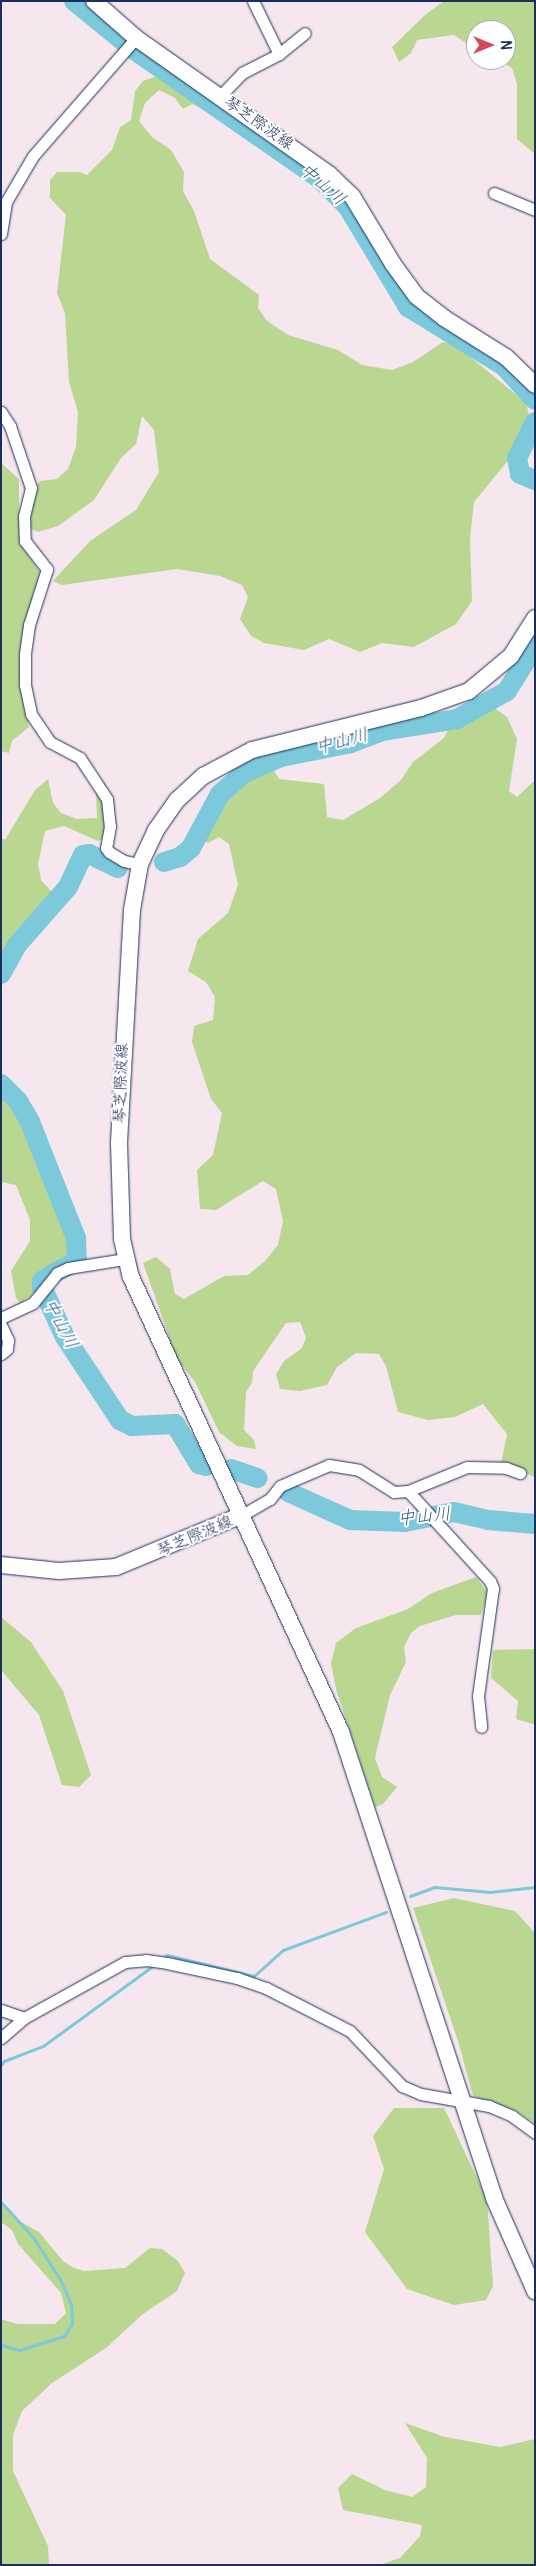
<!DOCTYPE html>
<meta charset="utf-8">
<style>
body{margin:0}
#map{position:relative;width:536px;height:2566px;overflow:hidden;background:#f6e6ee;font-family:Pangolin,"Klee One",sans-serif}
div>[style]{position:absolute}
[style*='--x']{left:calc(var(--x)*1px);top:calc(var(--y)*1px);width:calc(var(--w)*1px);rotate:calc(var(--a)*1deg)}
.green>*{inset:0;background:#b9d790}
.stream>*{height:3px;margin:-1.5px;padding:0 1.5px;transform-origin:1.5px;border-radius:1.5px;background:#7cc9db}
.river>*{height:20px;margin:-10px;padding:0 10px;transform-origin:10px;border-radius:10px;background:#7cc9db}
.roads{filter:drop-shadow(0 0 1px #1b2f5e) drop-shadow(0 0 1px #1b2f5e)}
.street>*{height:11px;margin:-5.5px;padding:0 5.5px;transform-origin:5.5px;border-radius:5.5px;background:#fff}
.secondary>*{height:16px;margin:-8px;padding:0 8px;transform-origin:8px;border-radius:8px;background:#fff}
span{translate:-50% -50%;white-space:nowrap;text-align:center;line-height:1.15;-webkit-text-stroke:4px #fff;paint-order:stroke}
.street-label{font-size:16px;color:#1b2f5e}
.water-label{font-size:18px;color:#385d84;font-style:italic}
.frame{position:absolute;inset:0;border:2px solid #1b2f5e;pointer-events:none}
.north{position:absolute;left:466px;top:20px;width:50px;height:50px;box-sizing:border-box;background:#fff;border:1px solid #a4acbf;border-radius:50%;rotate:90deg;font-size:14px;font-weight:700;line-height:20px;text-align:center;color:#1b2f5e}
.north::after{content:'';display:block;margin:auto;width:18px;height:22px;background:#d1495b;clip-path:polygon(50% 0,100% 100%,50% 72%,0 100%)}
</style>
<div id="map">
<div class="green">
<i style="clip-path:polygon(444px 1px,535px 1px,535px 154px,517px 139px,517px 84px,512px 68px,498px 60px,506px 60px,506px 30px,476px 30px,476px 50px,454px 35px,417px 40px,411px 53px,399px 62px,392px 47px,425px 15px)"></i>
<i style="clip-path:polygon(157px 76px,175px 81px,219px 111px,215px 115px,192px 104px,183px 109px,175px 98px,159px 90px,145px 103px,139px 121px,152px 137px,171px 150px,184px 172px,183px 191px,194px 211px,210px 259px,259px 295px,258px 308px,266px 320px,288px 335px,338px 350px,362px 365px,392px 370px,413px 362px,443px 342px,456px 345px,526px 403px,530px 419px,526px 430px,510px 458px,474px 502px,470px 539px,472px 601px,456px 624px,414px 647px,382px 643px,360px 652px,329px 639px,304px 650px,264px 643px,251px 636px,240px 619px,248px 597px,242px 585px,220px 576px,177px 569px,62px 585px,53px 581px,90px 541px,136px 510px,159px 472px,154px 430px,142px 416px,136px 444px,121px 458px,94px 500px,58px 526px,38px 532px,28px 527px,36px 487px,40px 481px,57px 479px,68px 469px,76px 447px,78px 412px,69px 382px,65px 313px,57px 293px,66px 215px,50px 198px,50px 180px,57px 172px,79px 172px,87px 175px,112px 150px,120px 127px,131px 120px,135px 91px,143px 81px)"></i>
<i style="clip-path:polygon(1px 463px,19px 479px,19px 532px,26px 552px,40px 572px,29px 610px,24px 699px,29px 727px,12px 741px,9px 753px,1px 751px)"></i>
<i style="clip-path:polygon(493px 707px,507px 717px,517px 739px,509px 791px,517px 797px,535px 780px,535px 1477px,501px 1464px,507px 1434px,483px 1404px,455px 1417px,428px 1420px,398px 1412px,386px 1366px,379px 1354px,356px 1353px,337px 1367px,327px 1385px,300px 1391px,280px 1389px,276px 1374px,284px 1361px,302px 1348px,306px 1338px,300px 1322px,286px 1323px,253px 1371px,252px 1383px,246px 1392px,244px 1430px,254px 1440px,256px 1449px,237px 1446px,219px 1432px,195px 1382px,177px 1359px,143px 1263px,156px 1257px,170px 1269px,175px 1294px,184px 1299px,224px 1276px,248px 1275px,265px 1261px,278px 1245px,283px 1221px,276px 1189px,263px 1181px,216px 1210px,200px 1209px,197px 1170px,213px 1155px,222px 1113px,211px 1099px,192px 1042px,194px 1026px,213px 1020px,215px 997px,206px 982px,188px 971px,198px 939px,228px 913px,238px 885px,229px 844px,219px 837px,208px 843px,203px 840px,227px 795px,250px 777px,273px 769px,279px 779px,324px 784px,327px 817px,343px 820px,380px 798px,401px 780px,413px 762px,444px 738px,449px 728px,468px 722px)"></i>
<i style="clip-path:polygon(48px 779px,53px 803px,61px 813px,77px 819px,97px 818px,96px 793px,105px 783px,115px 809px,111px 836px,98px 841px,64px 826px,45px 831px,38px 864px,41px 880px,52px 892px,45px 908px,19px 935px,1px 964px,1px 838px,5px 840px,35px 790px)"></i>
<i style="clip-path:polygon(1px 1094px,17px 1113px,36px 1145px,60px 1211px,70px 1251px,60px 1263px,43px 1270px,32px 1295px,20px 1303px,16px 1298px,11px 1271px,30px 1241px,30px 1220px,16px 1185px,1px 1182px)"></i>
<i style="clip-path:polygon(476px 1577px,488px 1593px,481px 1615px,456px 1615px,420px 1626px,411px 1633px,404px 1647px,406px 1662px,390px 1695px,375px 1758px,382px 1777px,397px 1787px,383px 1804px,375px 1807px,336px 1689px,331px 1663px,336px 1643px,356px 1628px,408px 1609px,432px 1593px)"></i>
<i style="clip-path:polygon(1px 1617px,31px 1642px,63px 1691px,91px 1775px,79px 1787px,62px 1785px,39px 1715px,1px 1670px)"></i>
<i style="clip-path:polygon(535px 1649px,535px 1724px,533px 1724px,516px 1719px,518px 1701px,491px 1678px,493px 1650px)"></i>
<i style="clip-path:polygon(454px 1898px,515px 1911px,535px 1933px,535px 2123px,516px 2111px,473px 2096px,458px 2041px,413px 1908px)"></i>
<i style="clip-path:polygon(394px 2108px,444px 2108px,487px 2199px,493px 2286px,486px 2300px,454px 2305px,407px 2289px,365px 2232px,384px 2169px,373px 2136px)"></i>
<i style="clip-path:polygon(1px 2204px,18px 2220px,39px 2232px,63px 2261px,74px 2268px,85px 2271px,125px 2268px,150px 2248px,162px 2249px,178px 2261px,185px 2273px,177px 2291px,143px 2314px,106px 2348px,52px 2383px,22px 2411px,13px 2435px,13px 2471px,48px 2546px,49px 2565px,1px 2565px,1px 2319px,17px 2324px,55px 2324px,66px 2313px,61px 2293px,18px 2244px,12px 2230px,1px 2222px)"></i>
<i style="clip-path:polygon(405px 2423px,445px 2437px,500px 2447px,535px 2439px,535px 2565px,379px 2565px,400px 2558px,420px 2536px,422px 2525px,343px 2510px,338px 2488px,352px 2474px,385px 2490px,412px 2497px,426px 2487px,427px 2458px)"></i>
</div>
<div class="stream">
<i style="--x:410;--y:1896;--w:27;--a:-20"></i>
<i style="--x:435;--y:1887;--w:55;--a:5.2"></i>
<i style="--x:490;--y:1892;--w:45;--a:-6.3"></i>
<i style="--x:161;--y:1959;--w:7;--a:-34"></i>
<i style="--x:167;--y:1955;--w:89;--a:13.6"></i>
<i style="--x:254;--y:1976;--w:39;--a:-42"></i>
<i style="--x:283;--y:1950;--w:110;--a:-20.3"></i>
<i style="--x:1;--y:2065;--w:5;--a:-53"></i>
<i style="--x:4;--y:2061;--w:42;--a:-21"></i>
<i style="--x:43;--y:2046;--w:137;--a:-36.1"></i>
<i style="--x:1;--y:2202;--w:47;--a:47.6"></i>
<i style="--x:33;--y:2237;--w:52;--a:57.5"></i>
<i style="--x:61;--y:2281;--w:25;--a:67"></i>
<i style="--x:71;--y:2304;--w:11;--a:85"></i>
<i style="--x:72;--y:2315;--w:9;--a:90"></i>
<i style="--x:72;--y:2324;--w:14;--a:124"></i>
<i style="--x:64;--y:2336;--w:47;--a:162.7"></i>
<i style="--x:19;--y:2350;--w:19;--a:-164"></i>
</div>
<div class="river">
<i style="--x:74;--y:1;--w:76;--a:39.1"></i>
<i style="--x:133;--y:49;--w:228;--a:34.8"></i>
<i style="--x:320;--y:179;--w:40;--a:45"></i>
<i style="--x:348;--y:207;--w:117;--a:59"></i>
<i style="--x:408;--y:307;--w:113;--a:31.6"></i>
<i style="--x:504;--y:366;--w:46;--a:47.6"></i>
<i style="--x:535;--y:422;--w:40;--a:116.6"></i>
<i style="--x:517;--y:458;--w:16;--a:79"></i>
<i style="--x:520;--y:474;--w:16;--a:22"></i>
<i style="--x:164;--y:862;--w:17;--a:-17"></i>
<i style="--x:180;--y:857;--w:14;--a:-39"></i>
<i style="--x:191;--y:848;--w:61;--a:-61.8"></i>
<i style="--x:220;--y:794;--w:32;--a:-41"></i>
<i style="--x:244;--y:773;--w:40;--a:-23.4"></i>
<i style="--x:281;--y:757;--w:71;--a:-11.3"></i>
<i style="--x:351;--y:743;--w:34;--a:-21"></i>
<i style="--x:383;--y:731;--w:75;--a:-9.2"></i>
<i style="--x:457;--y:719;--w:57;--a:-29.2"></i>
<i style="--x:507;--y:691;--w:53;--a:-58.1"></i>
<i style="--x:1;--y:974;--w:33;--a:-61"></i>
<i style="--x:17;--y:945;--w:77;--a:-48.7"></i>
<i style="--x:68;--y:887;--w:35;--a:-65"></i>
<i style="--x:83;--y:855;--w:6;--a:-9"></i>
<i style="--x:89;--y:854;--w:32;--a:26"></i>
<i style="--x:1;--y:1084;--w:24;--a:45"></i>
<i style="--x:18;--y:1101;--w:24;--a:60"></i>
<i style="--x:30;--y:1122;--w:125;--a:68.4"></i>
<i style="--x:76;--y:1238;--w:23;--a:88"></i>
<i style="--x:77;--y:1261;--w:26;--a:152"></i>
<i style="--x:54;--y:1273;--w:14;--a:146"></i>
<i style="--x:42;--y:1281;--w:6;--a:90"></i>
<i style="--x:42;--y:1287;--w:55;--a:65.3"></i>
<i style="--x:65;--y:1337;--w:100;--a:56.5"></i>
<i style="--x:120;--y:1420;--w:13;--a:27"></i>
<i style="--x:132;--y:1426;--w:43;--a:-2.7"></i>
<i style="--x:175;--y:1424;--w:47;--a:59"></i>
<i style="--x:199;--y:1464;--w:7;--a:16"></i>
<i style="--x:231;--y:1469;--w:28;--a:19"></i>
<i style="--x:288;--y:1492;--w:68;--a:24.3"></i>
<i style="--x:350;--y:1520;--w:55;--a:2.1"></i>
<i style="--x:405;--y:1522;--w:50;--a:-11.5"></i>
<i style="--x:454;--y:1512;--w:35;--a:13"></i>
<i style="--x:488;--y:1520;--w:47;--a:4.9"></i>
</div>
<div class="roads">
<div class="street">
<i style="--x:253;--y:1;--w:59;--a:63.9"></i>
<i style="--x:279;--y:54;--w:33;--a:-39"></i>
<i style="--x:220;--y:96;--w:32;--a:-46"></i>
<i style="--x:242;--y:73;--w:42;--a:-27.2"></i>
<i style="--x:494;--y:193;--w:44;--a:22.5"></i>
<i style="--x:1;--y:234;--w:32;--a:-81"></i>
<i style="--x:6;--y:202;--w:53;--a:-59.6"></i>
<i style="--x:33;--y:156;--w:157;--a:-48.9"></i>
<i style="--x:1;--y:412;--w:17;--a:57"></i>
<i style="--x:10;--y:426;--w:65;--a:71.3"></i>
<i style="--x:31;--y:488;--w:29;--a:104"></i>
<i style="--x:24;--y:516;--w:25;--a:88"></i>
<i style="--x:25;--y:541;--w:36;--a:52"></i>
<i style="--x:47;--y:569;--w:59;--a:107.8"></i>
<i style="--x:29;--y:625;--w:30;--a:98"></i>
<i style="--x:25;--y:655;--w:30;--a:90"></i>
<i style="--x:25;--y:685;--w:30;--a:78"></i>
<i style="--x:31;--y:714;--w:34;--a:56"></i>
<i style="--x:50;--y:742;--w:34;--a:28"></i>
<i style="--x:80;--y:758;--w:49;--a:56.6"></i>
<i style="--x:107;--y:799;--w:27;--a:84"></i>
<i style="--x:110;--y:826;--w:22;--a:100"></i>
<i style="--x:106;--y:848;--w:5;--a:53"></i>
<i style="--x:109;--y:852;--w:17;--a:31"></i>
<i style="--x:124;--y:861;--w:16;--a:11"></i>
<i style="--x:1;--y:1318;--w:35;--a:-25"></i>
<i style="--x:33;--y:1303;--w:38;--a:-51"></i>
<i style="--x:57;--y:1273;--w:12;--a:-24"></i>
<i style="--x:68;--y:1268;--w:58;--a:-9"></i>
<i style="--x:1;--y:1325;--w:17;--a:65"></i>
<i style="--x:8;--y:1340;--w:9;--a:96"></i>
<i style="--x:7;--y:1349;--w:8;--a:140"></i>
<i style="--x:408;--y:1491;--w:64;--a:-22.1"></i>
<i style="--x:467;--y:1467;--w:39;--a:1"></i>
<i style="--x:506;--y:1468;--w:15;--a:20"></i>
<i style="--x:242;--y:1515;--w:32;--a:-30"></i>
<i style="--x:270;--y:1499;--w:16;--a:-52"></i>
<i style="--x:280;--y:1486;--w:53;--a:-23.2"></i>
<i style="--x:329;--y:1465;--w:30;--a:9"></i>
<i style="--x:359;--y:1470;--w:41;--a:32.2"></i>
<i style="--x:394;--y:1492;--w:14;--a:-4"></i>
<i style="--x:408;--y:1491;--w:122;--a:47.7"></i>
<i style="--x:490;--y:1581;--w:8;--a:67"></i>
<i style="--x:493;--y:1588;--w:109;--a:97.9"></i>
<i style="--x:478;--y:1696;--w:31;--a:84"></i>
<i style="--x:1;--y:2010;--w:24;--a:19"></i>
<i style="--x:1;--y:2038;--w:30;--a:-41"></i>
<i style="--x:24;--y:2018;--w:115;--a:-29"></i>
<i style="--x:125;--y:1962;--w:21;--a:-5"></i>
<i style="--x:146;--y:1960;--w:21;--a:8"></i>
<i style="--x:167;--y:1963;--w:72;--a:12.1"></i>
<i style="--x:237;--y:1978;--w:31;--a:19"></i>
<i style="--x:266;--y:1988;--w:94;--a:27.1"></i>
<i style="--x:350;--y:2031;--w:76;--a:46.6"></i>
<i style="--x:402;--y:2086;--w:21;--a:23"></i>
<i style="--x:421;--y:2094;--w:69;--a:10"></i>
<i style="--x:489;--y:2106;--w:25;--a:23"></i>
<i style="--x:512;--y:2116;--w:29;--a:36"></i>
</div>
<div class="secondary">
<i style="--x:94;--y:1;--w:56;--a:41.4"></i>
<i style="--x:136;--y:38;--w:237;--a:35.2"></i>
<i style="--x:330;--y:175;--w:30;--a:44"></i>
<i style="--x:352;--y:196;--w:79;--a:58.9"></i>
<i style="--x:393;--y:264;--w:39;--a:54"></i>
<i style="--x:416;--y:296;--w:36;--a:38"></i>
<i style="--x:444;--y:318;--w:73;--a:32.2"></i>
<i style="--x:506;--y:357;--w:40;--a:44"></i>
<i style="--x:535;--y:618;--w:45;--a:122.3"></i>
<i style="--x:511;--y:656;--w:55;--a:140.2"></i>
<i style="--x:469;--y:691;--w:51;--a:160.5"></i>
<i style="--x:421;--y:708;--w:174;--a:166"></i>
<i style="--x:252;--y:750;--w:55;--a:152"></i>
<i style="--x:203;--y:776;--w:35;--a:137"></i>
<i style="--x:177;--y:800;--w:37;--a:125"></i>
<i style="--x:156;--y:830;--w:38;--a:115"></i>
<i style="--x:140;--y:864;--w:47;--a:99.9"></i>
<i style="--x:132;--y:910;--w:233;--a:93.2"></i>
<i style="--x:119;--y:1143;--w:96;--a:88.2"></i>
<i style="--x:122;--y:1239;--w:39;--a:77"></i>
<i style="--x:131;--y:1277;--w:501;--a:65.22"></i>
<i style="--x:341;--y:1732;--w:490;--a:71.8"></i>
<i style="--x:494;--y:2198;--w:102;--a:66.2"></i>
<i style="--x:1;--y:1565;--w:58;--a:5.9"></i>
<i style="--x:59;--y:1571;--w:57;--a:-4"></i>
<i style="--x:116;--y:1567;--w:136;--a:-22.4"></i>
</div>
</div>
<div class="street-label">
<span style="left:259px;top:123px;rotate:35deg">琴芝際波線</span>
<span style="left:121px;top:1083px;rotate:-88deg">琴芝際波線</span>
<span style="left:195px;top:1536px;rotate:-23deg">琴芝際波線</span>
</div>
<div class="water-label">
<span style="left:322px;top:185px;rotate:41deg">中山川</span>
<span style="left:342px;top:742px;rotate:-15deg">中山川</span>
<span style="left:60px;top:1324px;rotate:62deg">中山川</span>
<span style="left:424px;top:1517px;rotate:-6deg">中山川</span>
</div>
<div class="frame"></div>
<div class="north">N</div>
</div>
